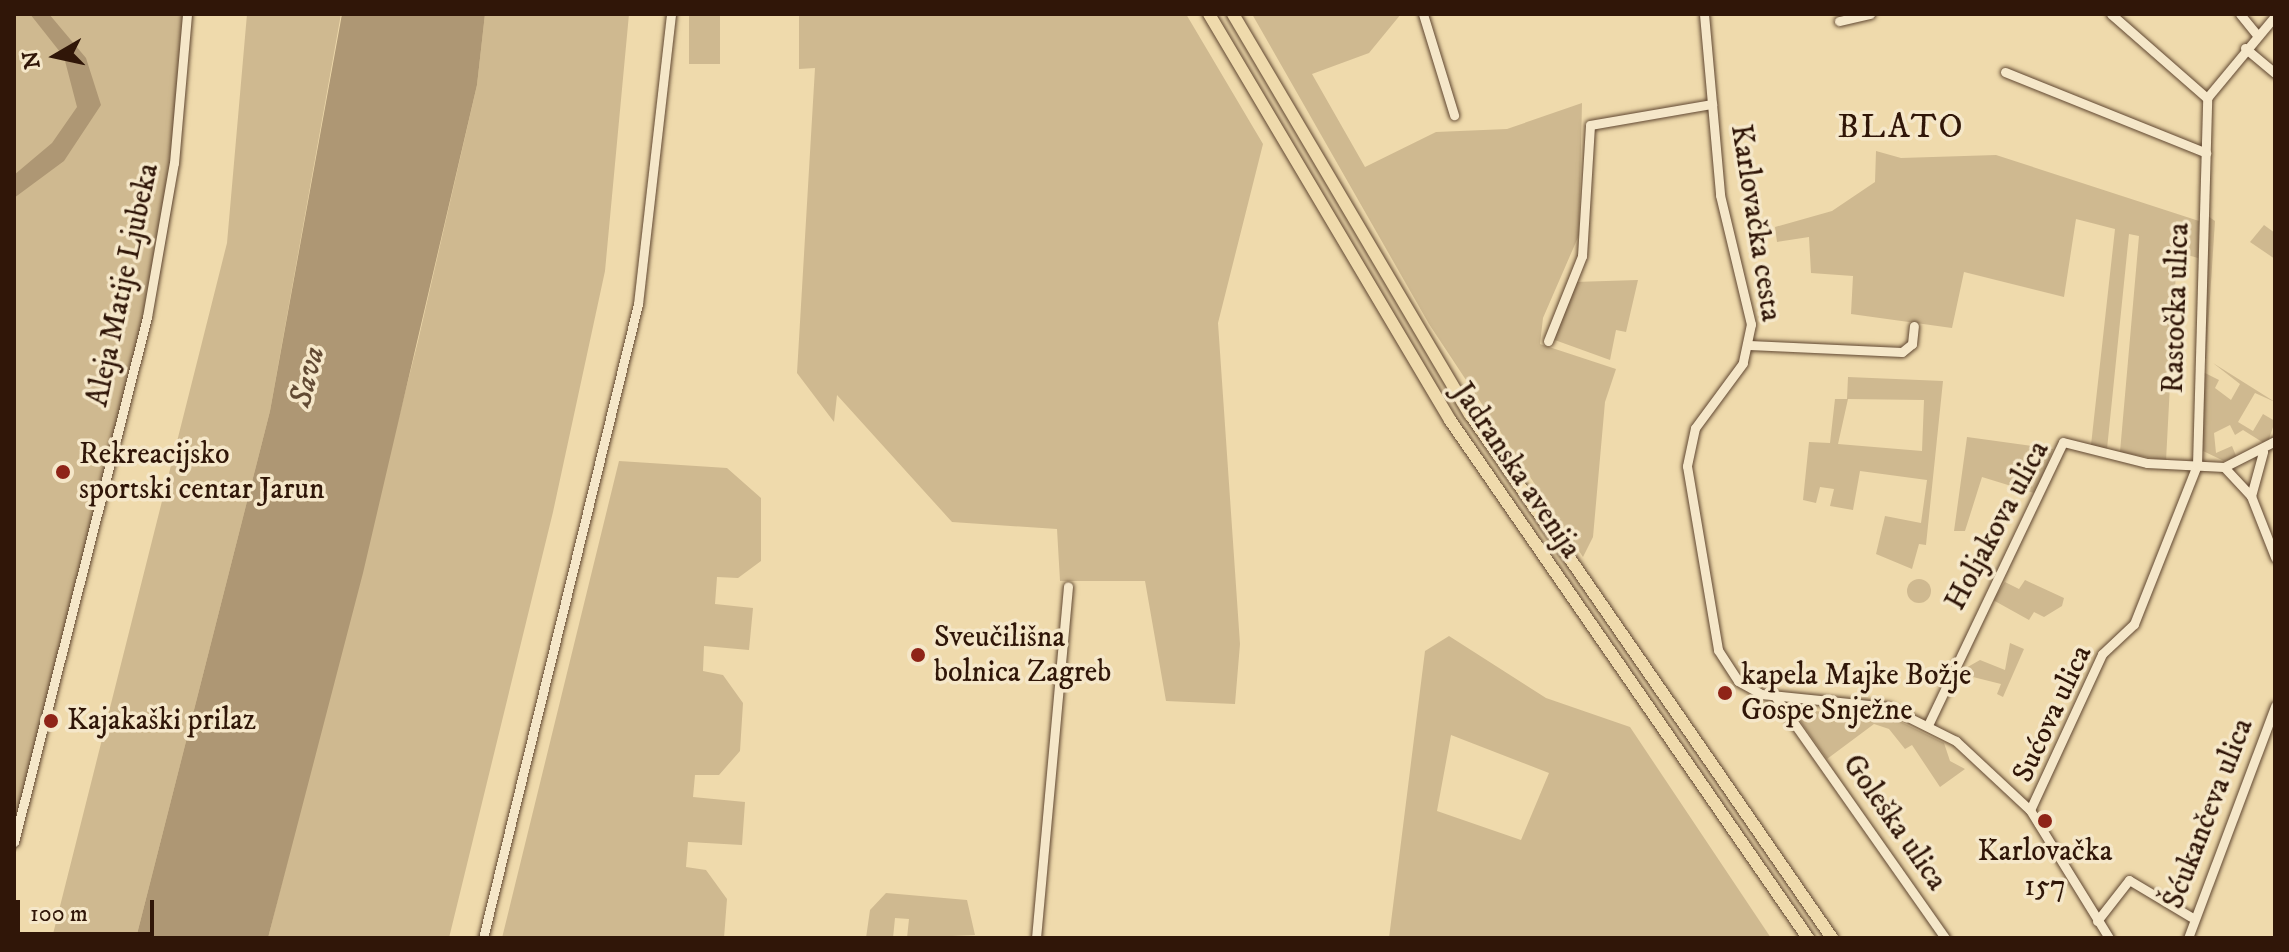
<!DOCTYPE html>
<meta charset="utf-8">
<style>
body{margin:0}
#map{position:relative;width:2289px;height:952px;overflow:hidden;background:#efdaac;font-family:"IM FELL DW Pica",serif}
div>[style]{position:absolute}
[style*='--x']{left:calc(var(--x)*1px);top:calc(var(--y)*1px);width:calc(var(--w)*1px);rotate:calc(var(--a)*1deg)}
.green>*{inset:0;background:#cfb990;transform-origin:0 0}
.round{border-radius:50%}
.water>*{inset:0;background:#ae9774}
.roads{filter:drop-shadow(0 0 2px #604731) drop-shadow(0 0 2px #604731)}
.minor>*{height:9px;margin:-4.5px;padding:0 4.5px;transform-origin:4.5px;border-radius:4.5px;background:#f5e7c9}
.major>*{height:12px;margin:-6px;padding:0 6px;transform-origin:6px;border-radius:6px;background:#efdaac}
.dots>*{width:22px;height:22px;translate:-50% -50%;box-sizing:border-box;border:4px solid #f5e7c9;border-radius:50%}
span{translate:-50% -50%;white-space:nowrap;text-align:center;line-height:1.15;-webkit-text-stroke:7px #f5e7c9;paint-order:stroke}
.street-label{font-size:30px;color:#301608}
.poi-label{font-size:30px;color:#301608}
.left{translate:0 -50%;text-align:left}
.water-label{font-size:32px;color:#624a33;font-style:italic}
.quarter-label{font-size:34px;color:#301608;letter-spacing:2px}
.frame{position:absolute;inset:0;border:16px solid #301608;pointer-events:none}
.north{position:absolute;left:16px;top:16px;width:80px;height:80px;-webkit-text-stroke:6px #f5e7c9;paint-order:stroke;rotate:261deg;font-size:22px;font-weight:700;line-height:32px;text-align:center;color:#301608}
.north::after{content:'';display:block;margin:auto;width:28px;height:36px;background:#301608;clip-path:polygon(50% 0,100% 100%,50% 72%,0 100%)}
.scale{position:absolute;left:16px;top:900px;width:138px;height:36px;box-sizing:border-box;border:4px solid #301608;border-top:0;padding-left:10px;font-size:24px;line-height:28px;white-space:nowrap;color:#301608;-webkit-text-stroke:6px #f5e7c9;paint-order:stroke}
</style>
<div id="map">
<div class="green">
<i style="clip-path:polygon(14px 14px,192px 14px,174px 196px,153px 314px,14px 860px)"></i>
<i style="clip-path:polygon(247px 14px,341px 14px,270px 411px,136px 938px,52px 938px,227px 243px)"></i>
<i style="clip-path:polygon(485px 14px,629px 14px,605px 271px,553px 512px,449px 938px,268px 938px,418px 341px,477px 85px)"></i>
<i style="left:689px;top:14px;width:31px;height:50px"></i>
<i style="clip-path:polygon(799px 14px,1186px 14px,1263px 144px,1218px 323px,1240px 644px,1235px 704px,1166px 701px,1145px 581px,1060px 581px,1057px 529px,952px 522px,837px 395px,834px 422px,797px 373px,815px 68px,799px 69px)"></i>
<i style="clip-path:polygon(1252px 14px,1401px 14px,1369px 53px,1312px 74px,1365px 167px,1436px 132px,1507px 129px,1582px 103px,1579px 235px,1543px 318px,1540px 344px,1616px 369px,1605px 402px,1593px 537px,1583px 557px,1429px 324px)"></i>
<i style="clip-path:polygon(1876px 151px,1901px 158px,1996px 155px,2199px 221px,2198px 258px,2177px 252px,2166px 461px,2120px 452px,2139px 236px,2129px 234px,2107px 449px,2091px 445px,2115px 229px,2076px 219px,2064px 297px,1964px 272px,1952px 328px,1851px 314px,1853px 276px,1811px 273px,1809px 237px,1777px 242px,1775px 227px,1832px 211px,1875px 182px)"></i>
<i style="clip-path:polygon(2205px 214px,2215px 221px,2206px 359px,2200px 355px)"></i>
<i style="clip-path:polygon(2264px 225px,2275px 233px,2275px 259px,2250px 242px)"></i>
<i style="clip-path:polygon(1638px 280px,1626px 332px,1616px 330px,1610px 360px,1552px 339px,1574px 282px)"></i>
<i style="clip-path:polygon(2213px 363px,2275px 402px,2255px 393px,2238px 422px,2253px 431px,2263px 414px,2275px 421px,2267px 445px,2243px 430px,2235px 435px,2230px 425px,2214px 433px,2216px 453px,2232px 446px,2237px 458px,2224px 461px,2203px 451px,2201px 371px,2219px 380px,2215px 388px,2231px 400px,2240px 384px)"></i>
<i style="clip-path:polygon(evenodd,1848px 377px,1943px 381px,1926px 545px,1919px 544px,1912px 569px,1876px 554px,1885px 516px,1921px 523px,1927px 480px,1860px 471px,1853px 510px,1830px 506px,1834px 489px,1820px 487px,1816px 503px,1803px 500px,1809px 442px,1830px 443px,1835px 399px,1847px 399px,1848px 377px,1848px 399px,1924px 400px,1922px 451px,1838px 444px,1848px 399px)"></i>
<i style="clip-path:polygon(1967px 437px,2053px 449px,2037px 494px,1982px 477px,1965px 531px,1954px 531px)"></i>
<i style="clip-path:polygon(619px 461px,727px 468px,761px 498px,761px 561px,738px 578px,717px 577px,715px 604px,753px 608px,749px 650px,704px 646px,703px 671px,723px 675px,743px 703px,740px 751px,719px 775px,695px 775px,693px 797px,745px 802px,742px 845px,688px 842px,686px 867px,706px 870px,727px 899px,724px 938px,502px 938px)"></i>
<i class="round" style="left:1907px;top:579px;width:24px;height:24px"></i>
<i style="clip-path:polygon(2025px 580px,2064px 598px,2062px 606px,2044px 617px,2034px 612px,2029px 620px,1993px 600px,2005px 582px,2019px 589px)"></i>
<i style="clip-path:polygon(evenodd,1449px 636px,1546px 698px,1630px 727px,1771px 938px,1389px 938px,1425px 651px,1449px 636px,1451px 735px,1549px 773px,1521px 840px,1437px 811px,1451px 735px)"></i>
<i style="clip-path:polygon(2010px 643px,2024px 649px,2003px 697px,1997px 694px,2001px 684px,1957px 673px,1980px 660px,2005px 670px)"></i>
<i style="clip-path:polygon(1791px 708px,1899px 721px,1944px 743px,1950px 761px,1965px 769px,1940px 787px,1912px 745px,1905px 749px,1889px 729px,1874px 724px,1827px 759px)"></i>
<i style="clip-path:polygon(886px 893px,967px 900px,975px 935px,907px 938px,909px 919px,895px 918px,893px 938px,866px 938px,870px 910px)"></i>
</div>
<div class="water">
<i style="clip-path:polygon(30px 14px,49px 14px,86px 58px,101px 105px,64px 161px,14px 198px,14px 175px,52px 143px,77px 107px,64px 57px)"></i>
<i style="clip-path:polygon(342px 14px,485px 14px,477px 85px,363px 573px,268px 938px,136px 938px,270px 411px)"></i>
</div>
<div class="roads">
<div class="minor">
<i style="--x:1423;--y:14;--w:106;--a:72.9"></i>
<i style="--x:1704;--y:14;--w:182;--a:84.9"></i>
<i style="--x:1720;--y:195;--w:133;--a:76.5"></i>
<i style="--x:1751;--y:324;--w:40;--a:102"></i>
<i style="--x:1743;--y:363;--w:81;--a:126.4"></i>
<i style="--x:1695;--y:428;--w:39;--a:102"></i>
<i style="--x:1687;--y:466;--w:187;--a:80.4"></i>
<i style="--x:1718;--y:650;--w:37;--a:57"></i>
<i style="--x:1738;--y:681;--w:26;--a:29"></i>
<i style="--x:1761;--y:694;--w:128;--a:5.8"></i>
<i style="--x:1888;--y:707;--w:76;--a:26.6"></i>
<i style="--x:1956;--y:741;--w:101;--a:43"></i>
<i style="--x:2030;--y:810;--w:150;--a:58.3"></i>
<i style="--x:2111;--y:14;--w:128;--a:41.2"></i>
<i style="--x:2240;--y:14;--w:26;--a:51"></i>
<i style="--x:1839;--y:21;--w:32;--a:-13"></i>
<i style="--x:2245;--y:48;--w:39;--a:40"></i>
<i style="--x:2005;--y:72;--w:217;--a:21.9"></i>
<i style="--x:1548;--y:341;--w:92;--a:-68.2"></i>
<i style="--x:1582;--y:256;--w:131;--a:-86.5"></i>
<i style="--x:1590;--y:125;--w:124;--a:-9.8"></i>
<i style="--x:1749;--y:345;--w:153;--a:2.6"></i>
<i style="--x:1902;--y:352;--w:13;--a:-39"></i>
<i style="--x:1912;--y:344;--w:18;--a:-84"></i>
<i style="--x:2224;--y:467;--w:57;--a:-27"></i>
<i style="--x:2251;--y:496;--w:46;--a:-74.7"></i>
<i style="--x:1775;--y:696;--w:296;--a:54.9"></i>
<i style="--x:1929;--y:723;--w:311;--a:-64.5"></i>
<i style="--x:2063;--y:442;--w:87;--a:14"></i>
<i style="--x:2147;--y:463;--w:77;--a:3"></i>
<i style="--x:2224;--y:467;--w:40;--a:47"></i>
<i style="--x:2251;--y:496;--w:66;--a:68.5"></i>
<i style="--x:2030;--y:810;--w:172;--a:-65.2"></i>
<i style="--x:2102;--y:654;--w:44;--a:-43.2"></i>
<i style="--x:2134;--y:624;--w:171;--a:-68.4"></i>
<i style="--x:2197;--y:465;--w:367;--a:-88.4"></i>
<i style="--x:2207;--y:98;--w:107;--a:-50.3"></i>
<i style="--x:14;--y:842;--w:542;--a:-75.78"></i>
<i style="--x:147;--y:317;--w:156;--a:-80.1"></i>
<i style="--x:174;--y:163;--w:150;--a:-85"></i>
<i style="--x:2097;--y:921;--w:52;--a:-52"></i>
<i style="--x:2129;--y:880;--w:72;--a:30.8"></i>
<i style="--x:483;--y:938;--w:653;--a:-76.26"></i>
<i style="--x:638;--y:304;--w:292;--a:-83.5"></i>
<i style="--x:1036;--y:938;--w:353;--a:-84.8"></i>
<i style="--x:2188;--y:938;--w:248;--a:-69.4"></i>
</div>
<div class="major">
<i style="--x:1209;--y:14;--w:472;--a:59.3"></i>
<i style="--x:1450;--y:420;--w:630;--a:55.35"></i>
<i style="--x:1233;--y:14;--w:465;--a:59.4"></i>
<i style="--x:1470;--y:414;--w:637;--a:55.36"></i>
</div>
</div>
<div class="dots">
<i style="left:63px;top:472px;background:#8f2418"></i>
<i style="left:918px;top:655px;background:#8f2418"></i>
<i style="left:1725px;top:693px;background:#8f2418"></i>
<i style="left:51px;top:721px;background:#8f2418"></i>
<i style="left:2045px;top:821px;background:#8f2418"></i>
</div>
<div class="street-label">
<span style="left:1755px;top:223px;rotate:81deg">Karlovačka cesta</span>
<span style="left:124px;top:285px;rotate:-78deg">Aleja Matije Ljubeka</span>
<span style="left:2177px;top:308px;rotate:-88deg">Rastočka ulica</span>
<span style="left:1516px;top:471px;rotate:56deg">Jadranska avenija</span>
<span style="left:1998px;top:526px;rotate:-62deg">Holjakova ulica</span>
<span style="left:2053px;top:714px;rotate:-65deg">Sućova ulica</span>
<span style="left:2209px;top:814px;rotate:-69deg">Šćukančeva ulica</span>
<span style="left:1894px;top:823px;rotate:55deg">Goleška ulica</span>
</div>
<div class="poi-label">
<span class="left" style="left:79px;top:472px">Rekreacijsko<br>sportski centar Jarun</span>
<span class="left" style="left:934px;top:655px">Sveučilišna<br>bolnica Zagreb</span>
<span class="left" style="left:1741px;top:693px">kapela Majke Božje<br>Gospe Snježne</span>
<span class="left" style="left:67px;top:721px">Kajakaški prilaz</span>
<span style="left:2045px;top:869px">Karlovačka<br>157</span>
</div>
<div class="water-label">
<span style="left:308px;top:377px;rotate:-76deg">Sava</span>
</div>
<div class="quarter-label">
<span style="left:1901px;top:128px">BLATO</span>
</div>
<div class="frame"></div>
<div class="north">N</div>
<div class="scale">100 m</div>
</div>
